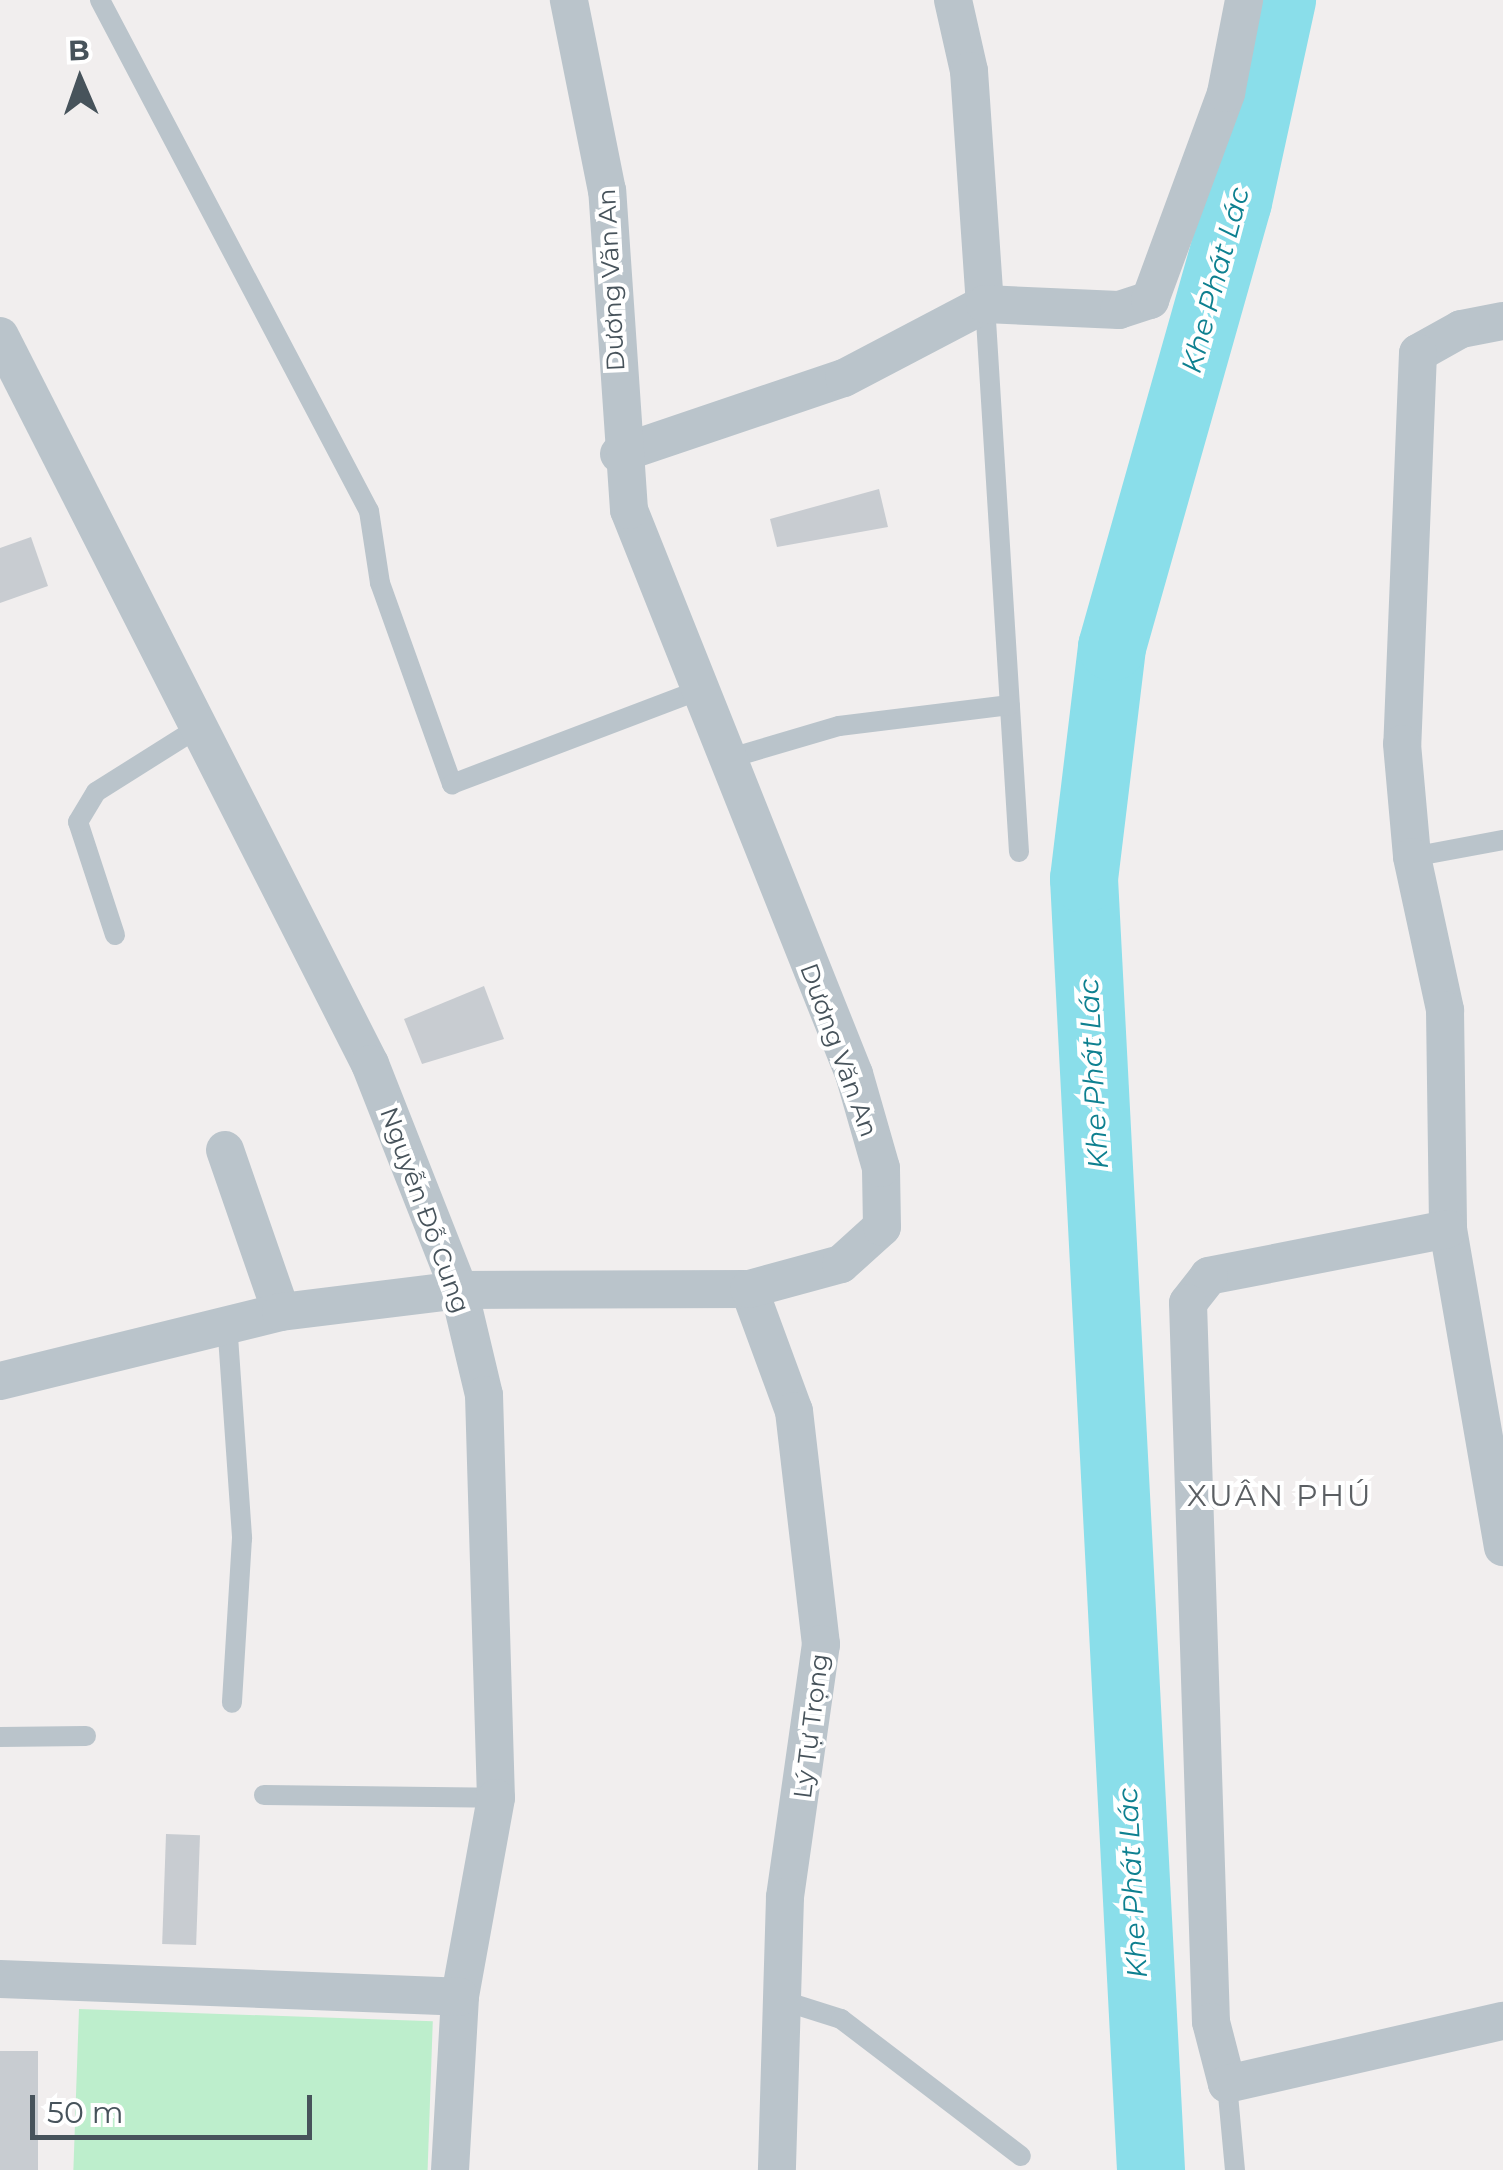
<!DOCTYPE html>
<meta charset="utf-8">
<style>
body{margin:0}
#map{position:relative;width:1503px;height:2170px;overflow:hidden;background:#f1eeee;font-family:Montserrat,sans-serif}
div>[style]{position:absolute}
[style*='--x']{left:calc(var(--x)*1px);top:calc(var(--y)*1px);width:calc(var(--w)*1px);rotate:calc(var(--a)*1deg)}
.green>*{inset:0;background:#bdeecc;transform-origin:0 0}
.river>*{height:68px;margin:-34px;padding:0 34px;transform-origin:34px;border-radius:34px;background:#8adeea}
.building>*{inset:0;background:#c8ccd1;transform-origin:0 0}
.lane>*{height:20px;margin:-10px;padding:0 10px;transform-origin:10px;border-radius:10px;background:#bac4cb}
.street>*{height:38px;margin:-19px;padding:0 19px;transform-origin:19px;border-radius:19px;background:#bac4cb}
span{translate:-50% -50%;white-space:nowrap;text-align:center;line-height:1.15;-webkit-text-stroke:8px #fff;paint-order:stroke}
.street-label{font-size:25px;color:#47535b}
.water-label{font-size:28px;color:#0e8090;font-style:italic}
.quarter-label{font-size:30px;color:#5b5f63;letter-spacing:2.5px}
.north{position:absolute;left:30px;top:30px;width:100px;height:100px;-webkit-text-stroke:8px #fff;paint-order:stroke;rotate:358deg;font-size:28px;font-weight:700;line-height:40px;text-align:center;color:#47535b}
.north::after{content:'';display:block;margin:auto;width:35px;height:45px;background:#47535b;clip-path:polygon(50% 0,100% 100%,50% 72%,0 100%)}
.scale{position:absolute;left:30px;top:2095px;width:282px;height:45px;box-sizing:border-box;border:5px solid #47535b;border-top:0;padding-left:12px;font-size:30px;line-height:35px;white-space:nowrap;color:#47535b;-webkit-text-stroke:8px #fff;paint-order:stroke}
</style>
<div id="map">
<div class="green">
<i style="left:79px;top:2009px;width:354px;height:161px;rotate:2deg"></i>
</div>
<div class="river">
<i style="--x:1151;--y:2170;--w:1293;--a:-92.97"></i>
<i style="--x:1084;--y:879;--w:234;--a:-83.1"></i>
<i style="--x:1112;--y:647;--w:462;--a:-74.2"></i>
<i style="--x:1238;--y:202;--w:207;--a:-77.7"></i>
</div>
<div class="building">
<i style="clip-path:polygon(879px 489px,888px 527px,777px 547px,770px 519px)"></i>
<i style="clip-path:polygon(31px 537px,48px 586px,0 603px,0 548px)"></i>
<i style="clip-path:polygon(484px 986px,504px 1039px,422px 1064px,404px 1019px)"></i>
<i style="left:166px;top:1834px;width:34px;height:110px;rotate:2deg"></i>
<i style="left:0;top:2051px;width:38px;height:119px"></i>
</div>
<div class="lane">
<i style="--x:100;--y:0;--w:577;--a:62.24"></i>
<i style="--x:369;--y:511;--w:73;--a:81.3"></i>
<i style="--x:380;--y:583;--w:214;--a:70.3"></i>
<i style="--x:452;--y:784;--w:265;--a:-20.8"></i>
<i style="--x:985;--y:304;--w:549;--a:86.45"></i>
<i style="--x:727;--y:759;--w:117;--a:-16.4"></i>
<i style="--x:839;--y:726;--w:172;--a:-7"></i>
<i style="--x:1412;--y:857;--w:93;--a:-10.6"></i>
<i style="--x:115;--y:935;--w:119;--a:-108.1"></i>
<i style="--x:78;--y:822;--w:35;--a:-59"></i>
<i style="--x:96;--y:792;--w:115;--a:-32.2"></i>
<i style="--x:227;--y:1322;--w:217;--a:86"></i>
<i style="--x:242;--y:1538;--w:165;--a:93.5"></i>
<i style="--x:0;--y:1737;--w:86;--a:-0.7"></i>
<i style="--x:264;--y:1795;--w:232;--a:0.7"></i>
<i style="--x:781;--y:2000;--w:63;--a:17.6"></i>
<i style="--x:841;--y:2019;--w:226;--a:37.3"></i>
<i style="--x:1227;--y:2084;--w:86;--a:84.7"></i>
</div>
<div class="street">
<i style="--x:953;--y:0;--w:73;--a:77.3"></i>
<i style="--x:969;--y:71;--w:234;--a:86.1"></i>
<i style="--x:1503;--y:321;--w:43;--a:169.2"></i>
<i style="--x:1461;--y:329;--w:49;--a:150.8"></i>
<i style="--x:1418;--y:353;--w:391;--a:92.3"></i>
<i style="--x:1402;--y:744;--w:113;--a:84.9"></i>
<i style="--x:1412;--y:857;--w:157;--a:77.8"></i>
<i style="--x:1445;--y:1010;--w:219;--a:89.2"></i>
<i style="--x:1448;--y:1229;--w:323;--a:80.2"></i>
<i style="--x:0;--y:336;--w:817;--a:63.06"></i>
<i style="--x:370;--y:1064;--w:243;--a:68.5"></i>
<i style="--x:459;--y:1290;--w:108;--a:76.6"></i>
<i style="--x:484;--y:1395;--w:403;--a:88.3"></i>
<i style="--x:496;--y:1798;--w:202;--a:100.3"></i>
<i style="--x:460;--y:1997;--w:173;--a:93.3"></i>
<i style="--x:619;--y:454;--w:237;--a:-18.7"></i>
<i style="--x:844;--y:378;--w:159;--a:-27.7"></i>
<i style="--x:985;--y:304;--w:134;--a:2.6"></i>
<i style="--x:1119;--y:310;--w:33;--a:-18"></i>
<i style="--x:1150;--y:300;--w:221;--a:-69.8"></i>
<i style="--x:1226;--y:93;--w:95;--a:-79"></i>
<i style="--x:225;--y:1150;--w:171;--a:70.9"></i>
<i style="--x:1448;--y:1229;--w:244;--a:168.9"></i>
<i style="--x:1209;--y:1276;--w:34;--a:128"></i>
<i style="--x:1188;--y:1303;--w:719;--a:88.17"></i>
<i style="--x:1211;--y:2022;--w:64;--a:75.5"></i>
<i style="--x:1227;--y:2084;--w:283;--a:-12.9"></i>
<i style="--x:749;--y:1289;--w:130;--a:69.8"></i>
<i style="--x:794;--y:1411;--w:235;--a:83.4"></i>
<i style="--x:821;--y:1644;--w:256;--a:98.1"></i>
<i style="--x:785;--y:1897;--w:273;--a:91.7"></i>
<i style="--x:0;--y:1381;--w:289;--a:-13.8"></i>
<i style="--x:281;--y:1312;--w:179;--a:-7"></i>
<i style="--x:459;--y:1290;--w:290;--a:-0.2"></i>
<i style="--x:749;--y:1289;--w:95;--a:-15.2"></i>
<i style="--x:841;--y:1264;--w:55;--a:-42.1"></i>
<i style="--x:882;--y:1227;--w:59;--a:-91"></i>
<i style="--x:881;--y:1168;--w:98;--a:-106"></i>
<i style="--x:854;--y:1074;--w:607;--a:-111.75"></i>
<i style="--x:629;--y:510;--w:320;--a:-93.9"></i>
<i style="--x:607;--y:191;--w:195;--a:-101.3"></i>
<i style="--x:0;--y:1979;--w:460;--a:2.2"></i>
</div>
<div class="street-label">
<span style="left:611px;top:280px;rotate:-93deg">Dương Văn An</span>
<span style="left:839px;top:1050px;rotate:70deg">Dương Văn An</span>
<span style="left:425px;top:1210px;rotate:70deg">Nguyễn Đỗ Cung</span>
<span style="left:811px;top:1726px;rotate:-83deg">Lý Tự Trọng</span>
</div>
<div class="water-label">
<span style="left:1215px;top:280px;rotate:-75deg">Khe Phát Lác</span>
<span style="left:1093px;top:1074px;rotate:-93deg">Khe Phát Lác</span>
<span style="left:1132px;top:1883px;rotate:-93deg">Khe Phát Lác</span>
</div>
<div class="quarter-label">
<span style="left:1280px;top:1496px">XUÂN PHÚ</span>
</div>
<div class="north">B</div>
<div class="scale">50 m</div>
</div>
